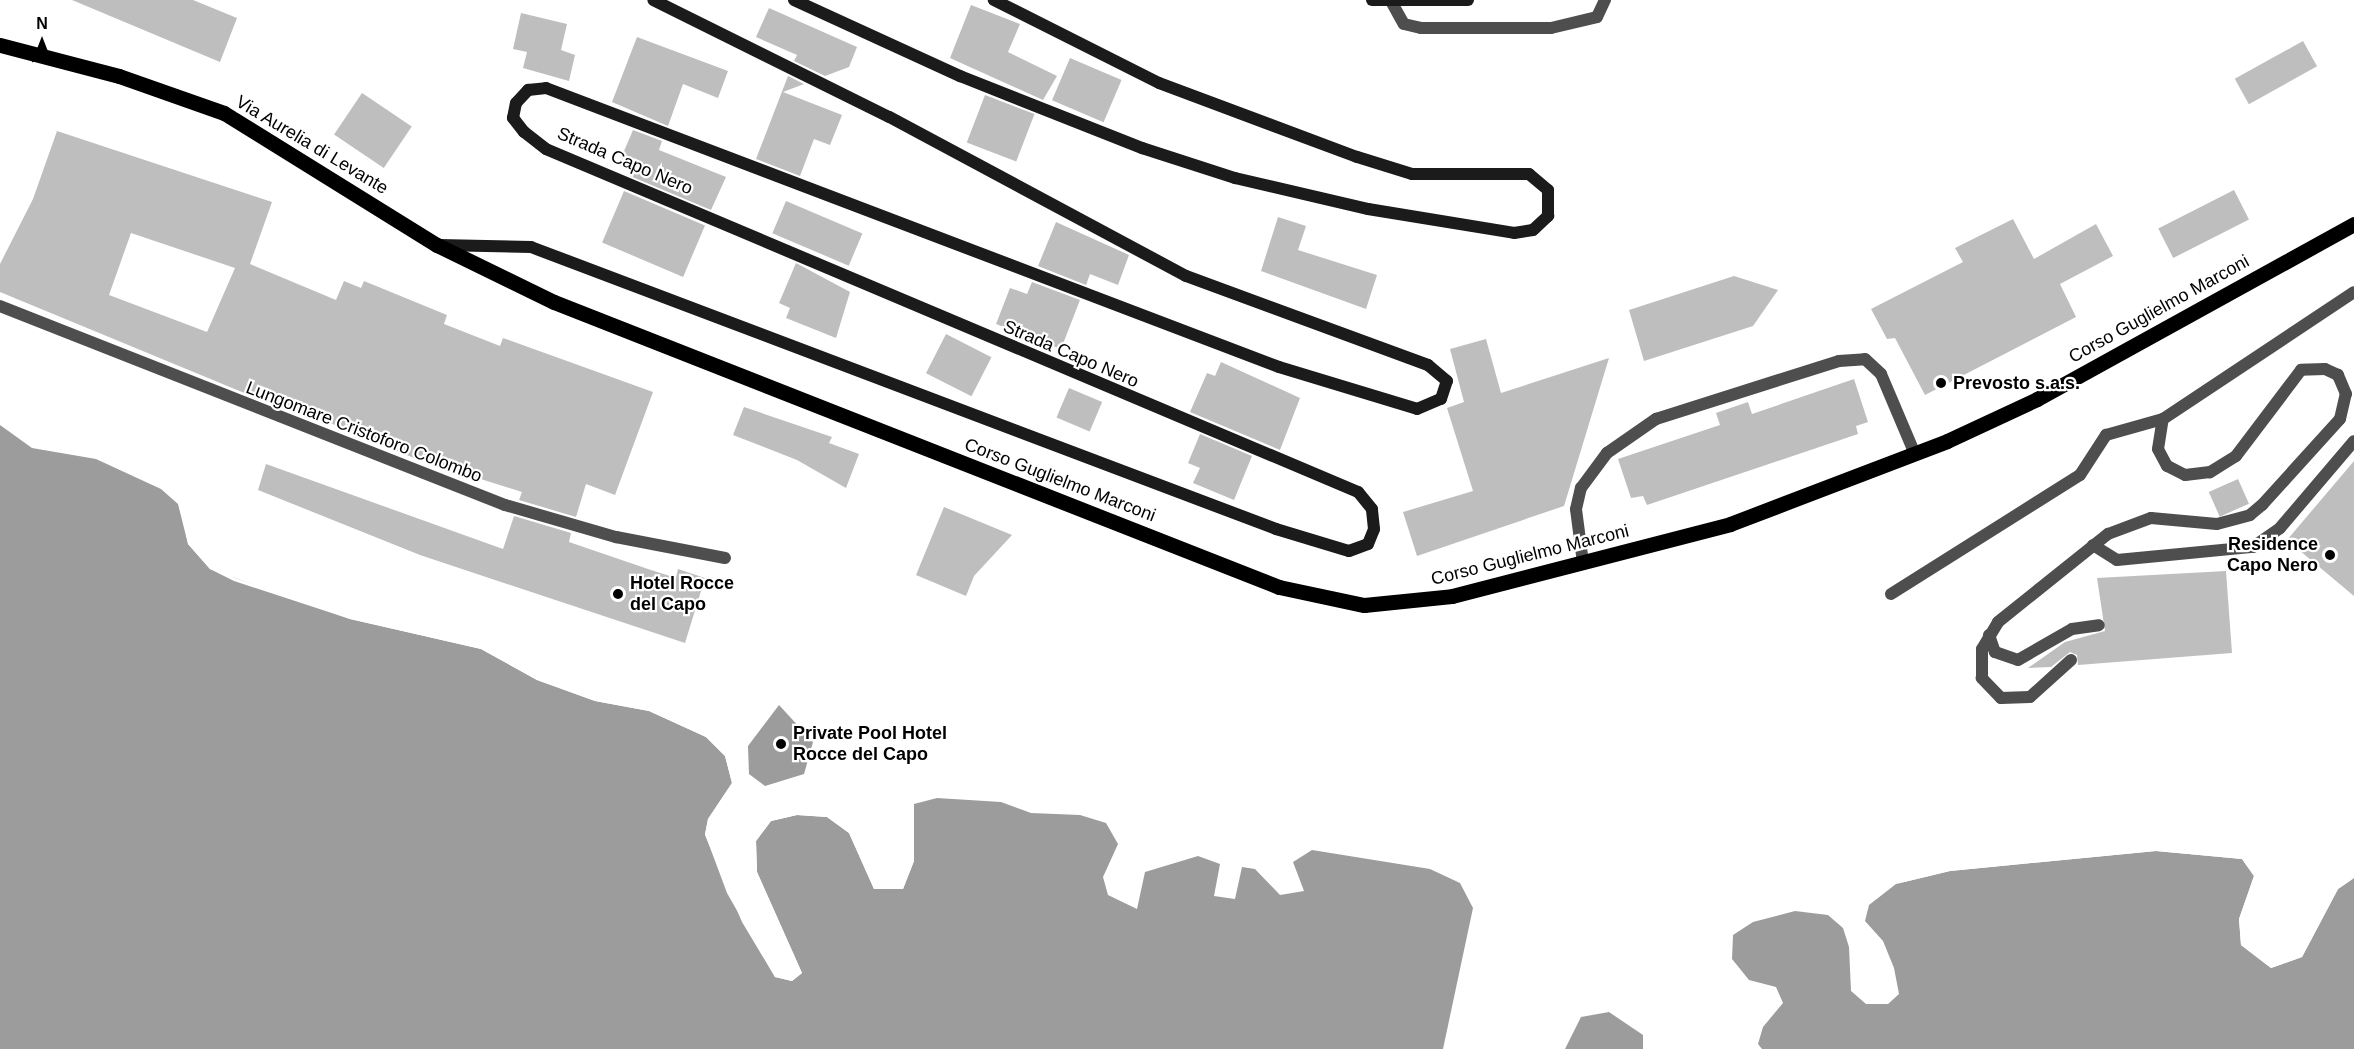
<!DOCTYPE html>
<style>
body{margin:0}
#map{position:relative;width:2354px;height:1049px;overflow:hidden;background:#fff;font-family:Helvetica,sans-serif}
div>[style]{position:absolute}
[style*='--x']{left:calc(var(--x)*1px);top:calc(var(--y)*1px);width:calc(var(--w)*1px);rotate:calc(var(--a)*1deg)}
.water>*{inset:0;background:#9c9c9c}
.pier>*{inset:0;background:#fff}
.building>*{inset:0;background:#bebebe;transform-origin:0 0}
.lane>*{height:12px;margin:-6px;padding:0 6px;transform-origin:6px;border-radius:6px;background:#4e4e4e}
.street>*{height:12px;margin:-6px;padding:0 6px;transform-origin:6px;border-radius:6px;background:#4e4e4e}
.secondary>*{height:12px;margin:-6px;padding:0 6px;transform-origin:6px;border-radius:6px;background:#1b1b1b}
.primary>*{height:15px;margin:-7.5px;padding:0 7.5px;transform-origin:7.5px;border-radius:7.5px;background:#000}
.dots>*{width:16px;height:16px;translate:-50% -50%;box-sizing:border-box;border:3px solid #fff;border-radius:50%}
span{translate:-50% -50%;white-space:nowrap;text-align:center;line-height:1.15;-webkit-text-stroke:4.5px #fff;paint-order:stroke}
.street-label{font-size:18px;color:#000}
.poi-label{font-size:18px;color:#000;font-weight:700}
.left{translate:0 -50%;text-align:left}
.right{translate:-100% -50%;text-align:right}
.north{position:absolute;left:12px;top:12px;width:60px;height:60px;-webkit-text-stroke:4px #fff;paint-order:stroke;rotate:0deg;font-size:16px;font-weight:700;line-height:24px;text-align:center;color:#000}
.north::after{content:'';display:block;margin:auto;width:21px;height:27px;background:#000;clip-path:polygon(50% 0,100% 100%,50% 72%,0 100%)}
</style>
<div id="map">
<div class="water">
<i style="clip-path:polygon(0 425px,32px 448px,96px 459px,161px 489px,178px 504px,188px 544px,210px 569px,350px 619px,481px 649px,537px 680px,595px 701px,649px 711px,706px 737px,725px 756px,732px 783px,708px 819px,705px 835px,742px 922px,775px 977px,792px 981px,802px 973px,757px 872px,756px 841px,771px 821px,797px 815px,827px 817px,849px 833px,874px 889px,903px 889px,914px 861px,914px 804px,937px 798px,1001px 802px,1031px 813px,1080px 815px,1106px 823px,1118px 844px,1103px 877px,1108px 895px,1137px 909px,1145px 872px,1198px 856px,1220px 864px,1214px 896px,1235px 899px,1242px 867px,1255px 869px,1280px 895px,1304px 891px,1293px 862px,1312px 850px,1430px 869px,1460px 883px,1473px 908px,1443px 1049px,0 1049px)"></i>
<i style="clip-path:polygon(779px 705px,813px 742px,804px 774px,765px 786px,749px 774px,748px 746px)"></i>
<i style="clip-path:polygon(2156px 851px,2242px 859px,2254px 876px,2239px 919px,2241px 945px,2271px 968px,2302px 957px,2338px 889px,2354px 878px,2354px 1049px,1762px 1049px,1758px 1044px,1763px 1027px,1783px 1003px,1776px 987px,1749px 980px,1732px 959px,1733px 935px,1753px 922px,1795px 911px,1828px 915px,1843px 928px,1849px 947px,1851px 991px,1866px 1004px,1888px 1004px,1899px 994px,1894px 968px,1883px 941px,1865px 921px,1869px 905px,1896px 884px,1950px 871px)"></i>
<i style="clip-path:polygon(1609px 1012px,1643px 1035px,1643px 1049px,1565px 1049px,1581px 1017px)"></i>
</div>
<div class="pier">
<i style="clip-path:polygon(180px 502px,189px 520px,191px 543px,212px 566px,235px 578px,351px 616px,482px 646px,538px 677px,596px 698px,650px 709px,708px 735px,727px 755px,735px 784px,711px 820px,708px 834px,744px 921px,777px 974px,791px 978px,799px 972px,766px 907px,754px 872px,753px 840px,769px 819px,797px 812px,828px 814px,852px 831px,876px 886px,901px 886px,911px 861px,907px 831px,911px 802px,914px 861px,903px 889px,874px 889px,849px 833px,827px 817px,797px 815px,771px 821px,756px 841px,757px 872px,802px 973px,792px 981px,775px 977px,727px 893px,705px 834px,708px 819px,732px 783px,725px 756px,706px 737px,649px 711px,595px 701px,537px 680px,481px 649px,350px 619px,234px 581px,210px 569px,188px 544px)"></i>
<i style="clip-path:polygon(2156px 848px,2244px 857px,2257px 876px,2242px 919px,2244px 943px,2271px 964px,2300px 955px,2336px 887px,2354px 878px,2338px 889px,2302px 957px,2271px 968px,2241px 945px,2239px 919px,2254px 876px,2242px 859px,2156px 851px,1950px 871px,1896px 884px,1950px 868px)"></i>
</div>
<div class="building">
<i style="clip-path:polygon(72px 0,193px 0,237px 18px,220px 62px)"></i>
<i style="clip-path:polygon(971px 5px,1020px 24px,1008px 52px,1057px 76px,1043px 100px,950px 58px)"></i>
<i style="clip-path:polygon(769px 8px,857px 47px,849px 67px,825px 76px,794px 61px,797px 55px,756px 37px)"></i>
<i style="clip-path:polygon(521px 13px,567px 24px,561px 50px,575px 55px,569px 81px,523px 68px,527px 52px,513px 49px)"></i>
<i style="clip-path:polygon(637px 37px,728px 71px,718px 98px,683px 84px,668px 126px,612px 102px)"></i>
<i style="left:2303px;top:41px;width:29px;height:78px;rotate:61deg"></i>
<i style="left:1070px;top:58px;width:56px;height:46px;rotate:23deg"></i>
<i style="clip-path:polygon(788px 76px,804px 84px,783px 92px,842px 115px,830px 145px,814px 139px,800px 176px,756px 159px)"></i>
<i style="left:362px;top:93px;width:60px;height:50px;rotate:34deg"></i>
<i style="left:985px;top:95px;width:53px;height:51px;rotate:21deg"></i>
<i style="clip-path:polygon(633px 130px,662px 141px,659px 150px,726px 177px,711px 210px,630px 176px,632px 171px,618px 165px)"></i>
<i style="clip-path:polygon(evenodd,57px 131px,272px 202px,250px 264px,336px 300px,344px 281px,361px 288px,364px 281px,447px 315px,444px 324px,500px 346px,503px 338px,653px 392px,615px 495px,586px 484px,576px 517px,519px 500px,522px 492px,414px 458px,256px 392px,254px 397px,0 292px,0 264px,33px 199px,57px 131px,131px 233px,235px 268px,207px 332px,109px 295px,131px 233px)"></i>
<i style="left:2234px;top:190px;width:33px;height:85px;rotate:63deg"></i>
<i style="left:624px;top:191px;width:88px;height:56px;rotate:23deg"></i>
<i style="left:786px;top:201px;width:83px;height:35px;rotate:23deg"></i>
<i style="clip-path:polygon(1278px 217px,1306px 226px,1298px 250px,1377px 275px,1366px 309px,1261px 271px)"></i>
<i style="clip-path:polygon(2013px 219px,2034px 259px,2096px 224px,2113px 256px,2060px 284px,2076px 317px,1925px 395px,1895px 338px,1887px 339px,1871px 309px,1963px 262px,1955px 248px)"></i>
<i style="clip-path:polygon(1056px 222px,1129px 255px,1118px 285px,1090px 274px,1086px 285px,1038px 266px)"></i>
<i style="clip-path:polygon(796px 263px,850px 292px,836px 338px,786px 318px,790px 308px,779px 303px)"></i>
<i style="clip-path:polygon(1734px 276px,1778px 290px,1753px 326px,1644px 361px,1629px 310px)"></i>
<i style="clip-path:polygon(1032px 282px,1080px 300px,1061px 349px,996px 324px,1010px 288px,1027px 294px)"></i>
<i style="left:946px;top:334px;width:51px;height:44px;rotate:27deg"></i>
<i style="clip-path:polygon(1486px 339px,1501px 393px,1609px 358px,1564px 506px,1417px 556px,1403px 512px,1473px 491px,1447px 408px,1464px 402px,1450px 349px)"></i>
<i style="clip-path:polygon(1221px 362px,1300px 398px,1280px 450px,1190px 412px,1207px 373px,1215px 376px)"></i>
<i style="clip-path:polygon(1854px 379px,1868px 422px,1856px 426px,1858px 434px,1647px 505px,1643px 496px,1631px 498px,1618px 459px,1720px 425px,1716px 413px,1748px 402px,1752px 414px)"></i>
<i style="left:1069px;top:388px;width:36px;height:32px;rotate:23deg"></i>
<i style="clip-path:polygon(744px 407px,832px 437px,829px 443px,859px 454px,846px 488px,797px 460px,733px 435px)"></i>
<i style="clip-path:polygon(1200px 434px,1252px 456px,1234px 500px,1193px 483px,1200px 468px,1188px 463px)"></i>
<i style="clip-path:polygon(2354px 461px,2354px 596px,2287px 540px)"></i>
<i style="clip-path:polygon(266px 464px,503px 549px,514px 516px,571px 533px,569px 542px,648px 569px,676px 578px,678px 569px,705px 578px,685px 643px,420px 555px,258px 490px)"></i>
<i style="left:2238px;top:479px;width:27px;height:32px;rotate:66deg"></i>
<i style="clip-path:polygon(944px 507px,1012px 535px,974px 576px,966px 596px,916px 575px)"></i>
<i style="clip-path:polygon(2226px 571px,2232px 653px,2078px 665px,2077px 655px,2070px 652px,2051px 667px,2028px 668px,2065px 642px,2105px 631px,2097px 578px)"></i>
</div>
<div class="lane">
<i style="--x:1391;--y:1;--w:26;--a:61"></i>
<i style="--x:1404;--y:24;--w:17;--a:13"></i>
<i style="--x:1421;--y:28;--w:130;--a:0"></i>
<i style="--x:1551;--y:28;--w:47;--a:-13.4"></i>
<i style="--x:1597;--y:17;--w:19;--a:-65"></i>
<i style="--x:2093;--y:545;--w:28;--a:32"></i>
<i style="--x:2117;--y:560;--w:137;--a:-5.5"></i>
<i style="--x:2253;--y:547;--w:33;--a:-35"></i>
<i style="--x:2280;--y:528;--w:114;--a:-49.6"></i>
<i style="--x:1583;--y:563;--w:54;--a:-97.4"></i>
<i style="--x:1576;--y:509;--w:22;--a:-77"></i>
<i style="--x:1581;--y:488;--w:44;--a:-53.4"></i>
<i style="--x:1607;--y:453;--w:60;--a:-34.8"></i>
<i style="--x:1656;--y:419;--w:192;--a:-17.6"></i>
<i style="--x:1839;--y:361;--w:26;--a:-4"></i>
<i style="--x:1865;--y:359;--w:22;--a:43"></i>
<i style="--x:1881;--y:374;--w:87;--a:67"></i>
<i style="--x:1891;--y:594;--w:223;--a:-32.2"></i>
<i style="--x:2080;--y:475;--w:48;--a:-57"></i>
<i style="--x:2106;--y:435;--w:59;--a:-15.7"></i>
<i style="--x:1989;--y:635;--w:18;--a:71"></i>
<i style="--x:1995;--y:652;--w:24;--a:19"></i>
<i style="--x:2018;--y:660;--w:62;--a:-29.9"></i>
<i style="--x:2072;--y:629;--w:27;--a:-8"></i>
<i style="--x:2071;--y:660;--w:55;--a:137.9"></i>
<i style="--x:2030;--y:697;--w:29;--a:178"></i>
<i style="--x:2001;--y:698;--w:28;--a:-134"></i>
<i style="--x:1982;--y:678;--w:29;--a:-90"></i>
<i style="--x:1982;--y:649;--w:31;--a:-59"></i>
<i style="--x:1998;--y:622;--w:141;--a:-38.7"></i>
<i style="--x:2108;--y:534;--w:46;--a:-20.4"></i>
<i style="--x:2151;--y:518;--w:66;--a:5.2"></i>
<i style="--x:2217;--y:524;--w:34;--a:-15"></i>
<i style="--x:2250;--y:515;--w:16;--a:-40"></i>
<i style="--x:2262;--y:505;--w:116;--a:-47.8"></i>
<i style="--x:2340;--y:419;--w:26;--a:-77"></i>
<i style="--x:2346;--y:394;--w:21;--a:-113"></i>
<i style="--x:2338;--y:375;--w:14;--a:-155"></i>
<i style="--x:2325;--y:369;--w:24;--a:178"></i>
<i style="--x:2301;--y:370;--w:108;--a:127.1"></i>
<i style="--x:2236;--y:456;--w:31;--a:148"></i>
<i style="--x:2210;--y:472;--w:25;--a:173"></i>
<i style="--x:2185;--y:475;--w:20;--a:-153"></i>
<i style="--x:2167;--y:466;--w:19;--a:-118"></i>
<i style="--x:2158;--y:449;--w:30;--a:-81"></i>
<i style="--x:2163;--y:419;--w:229;--a:-33.6"></i>
</div>
<div class="street">
<i style="--x:0;--y:306;--w:543;--a:21.51"></i>
<i style="--x:505;--y:505;--w:116;--a:16.1"></i>
<i style="--x:616;--y:537;--w:111;--a:10.9"></i>
</div>
<div class="secondary">
<i style="--x:794;--y:0;--w:183;--a:24.6"></i>
<i style="--x:960;--y:76;--w:196;--a:21.6"></i>
<i style="--x:1142;--y:148;--w:98;--a:17.9"></i>
<i style="--x:1235;--y:178;--w:137;--a:13.1"></i>
<i style="--x:1368;--y:209;--w:148;--a:9.3"></i>
<i style="--x:1514;--y:233;--w:19;--a:-9"></i>
<i style="--x:1533;--y:230;--w:21;--a:-43"></i>
<i style="--x:1548;--y:216;--w:26;--a:-90"></i>
<i style="--x:1548;--y:190;--w:25;--a:-140"></i>
<i style="--x:1529;--y:174;--w:117;--a:180"></i>
<i style="--x:1412;--y:174;--w:58;--a:-162.8"></i>
<i style="--x:1357;--y:157;--w:211;--a:-159.5"></i>
<i style="--x:1159;--y:83;--w:185;--a:-153.3"></i>
<i style="--x:1372;--y:0;--w:96;--a:0"></i>
<i style="--x:439;--y:245;--w:92;--a:1.2"></i>
<i style="--x:531;--y:247;--w:797;--a:20.73"></i>
<i style="--x:1276;--y:529;--w:76;--a:16.8"></i>
<i style="--x:1349;--y:551;--w:20;--a:-20"></i>
<i style="--x:1368;--y:544;--w:16;--a:-68"></i>
<i style="--x:1374;--y:529;--w:20;--a:-96"></i>
<i style="--x:1372;--y:509;--w:22;--a:-129"></i>
<i style="--x:1358;--y:492;--w:881;--a:-157.1"></i>
<i style="--x:546;--y:149;--w:28;--a:-142"></i>
<i style="--x:524;--y:132;--w:18;--a:-128"></i>
<i style="--x:513;--y:118;--w:15;--a:-79"></i>
<i style="--x:516;--y:103;--w:18;--a:-47"></i>
<i style="--x:528;--y:90;--w:18;--a:-6"></i>
<i style="--x:546;--y:88;--w:784;--a:20.84"></i>
<i style="--x:1279;--y:367;--w:144;--a:16.9"></i>
<i style="--x:1417;--y:409;--w:26;--a:-23"></i>
<i style="--x:1441;--y:399;--w:19;--a:-72"></i>
<i style="--x:1447;--y:381;--w:25;--a:-140"></i>
<i style="--x:1428;--y:365;--w:258;--a:-159.8"></i>
<i style="--x:1186;--y:276;--w:337;--a:-151.8"></i>
<i style="--x:889;--y:117;--w:263;--a:-153.6"></i>
</div>
<div class="primary">
<i style="--x:0;--y:45;--w:123;--a:14.6"></i>
<i style="--x:119;--y:76;--w:111;--a:19.4"></i>
<i style="--x:224;--y:113;--w:251;--a:31.8"></i>
<i style="--x:437;--y:245;--w:130;--a:26"></i>
<i style="--x:554;--y:302;--w:779;--a:21.46"></i>
<i style="--x:1279;--y:587;--w:87;--a:12"></i>
<i style="--x:1364;--y:605;--w:88;--a:-5.8"></i>
<i style="--x:1452;--y:596;--w:287;--a:-14.5"></i>
<i style="--x:1730;--y:524;--w:232;--a:-20.9"></i>
<i style="--x:1947;--y:441;--w:99;--a:-25"></i>
<i style="--x:2037;--y:399;--w:362;--a:-28.9"></i>
</div>
<div class="dots">
<i style="left:1941px;top:383px;background:#000"></i>
<i style="left:2330px;top:555px;background:#000"></i>
<i style="left:618px;top:594px;background:#000"></i>
<i style="left:781px;top:744px;background:#000"></i>
</div>
<div class="street-label">
<span style="left:312px;top:145px;rotate:31deg">Via Aurelia di Levante</span>
<span style="left:625px;top:161px;rotate:23deg">Strada Capo Nero</span>
<span style="left:2159px;top:309px;rotate:-29deg">Corso Guglielmo Marconi</span>
<span style="left:1071px;top:354px;rotate:23deg">Strada Capo Nero</span>
<span style="left:364px;top:432px;rotate:21deg">Lungomare Cristoforo Colombo</span>
<span style="left:1060px;top:480px;rotate:21deg">Corso Guglielmo Marconi</span>
<span style="left:1530px;top:555px;rotate:-14deg">Corso Guglielmo Marconi</span>
</div>
<div class="poi-label">
<span class="left" style="left:1953px;top:383px">Prevosto s.a.s.</span>
<span class="right" style="left:2318px;top:555px">Residence<br>Capo Nero</span>
<span class="left" style="left:630px;top:594px">Hotel Rocce<br>del Capo</span>
<span class="left" style="left:793px;top:744px">Private Pool Hotel<br>Rocce del Capo</span>
</div>
<div class="north">N</div>
</div>
